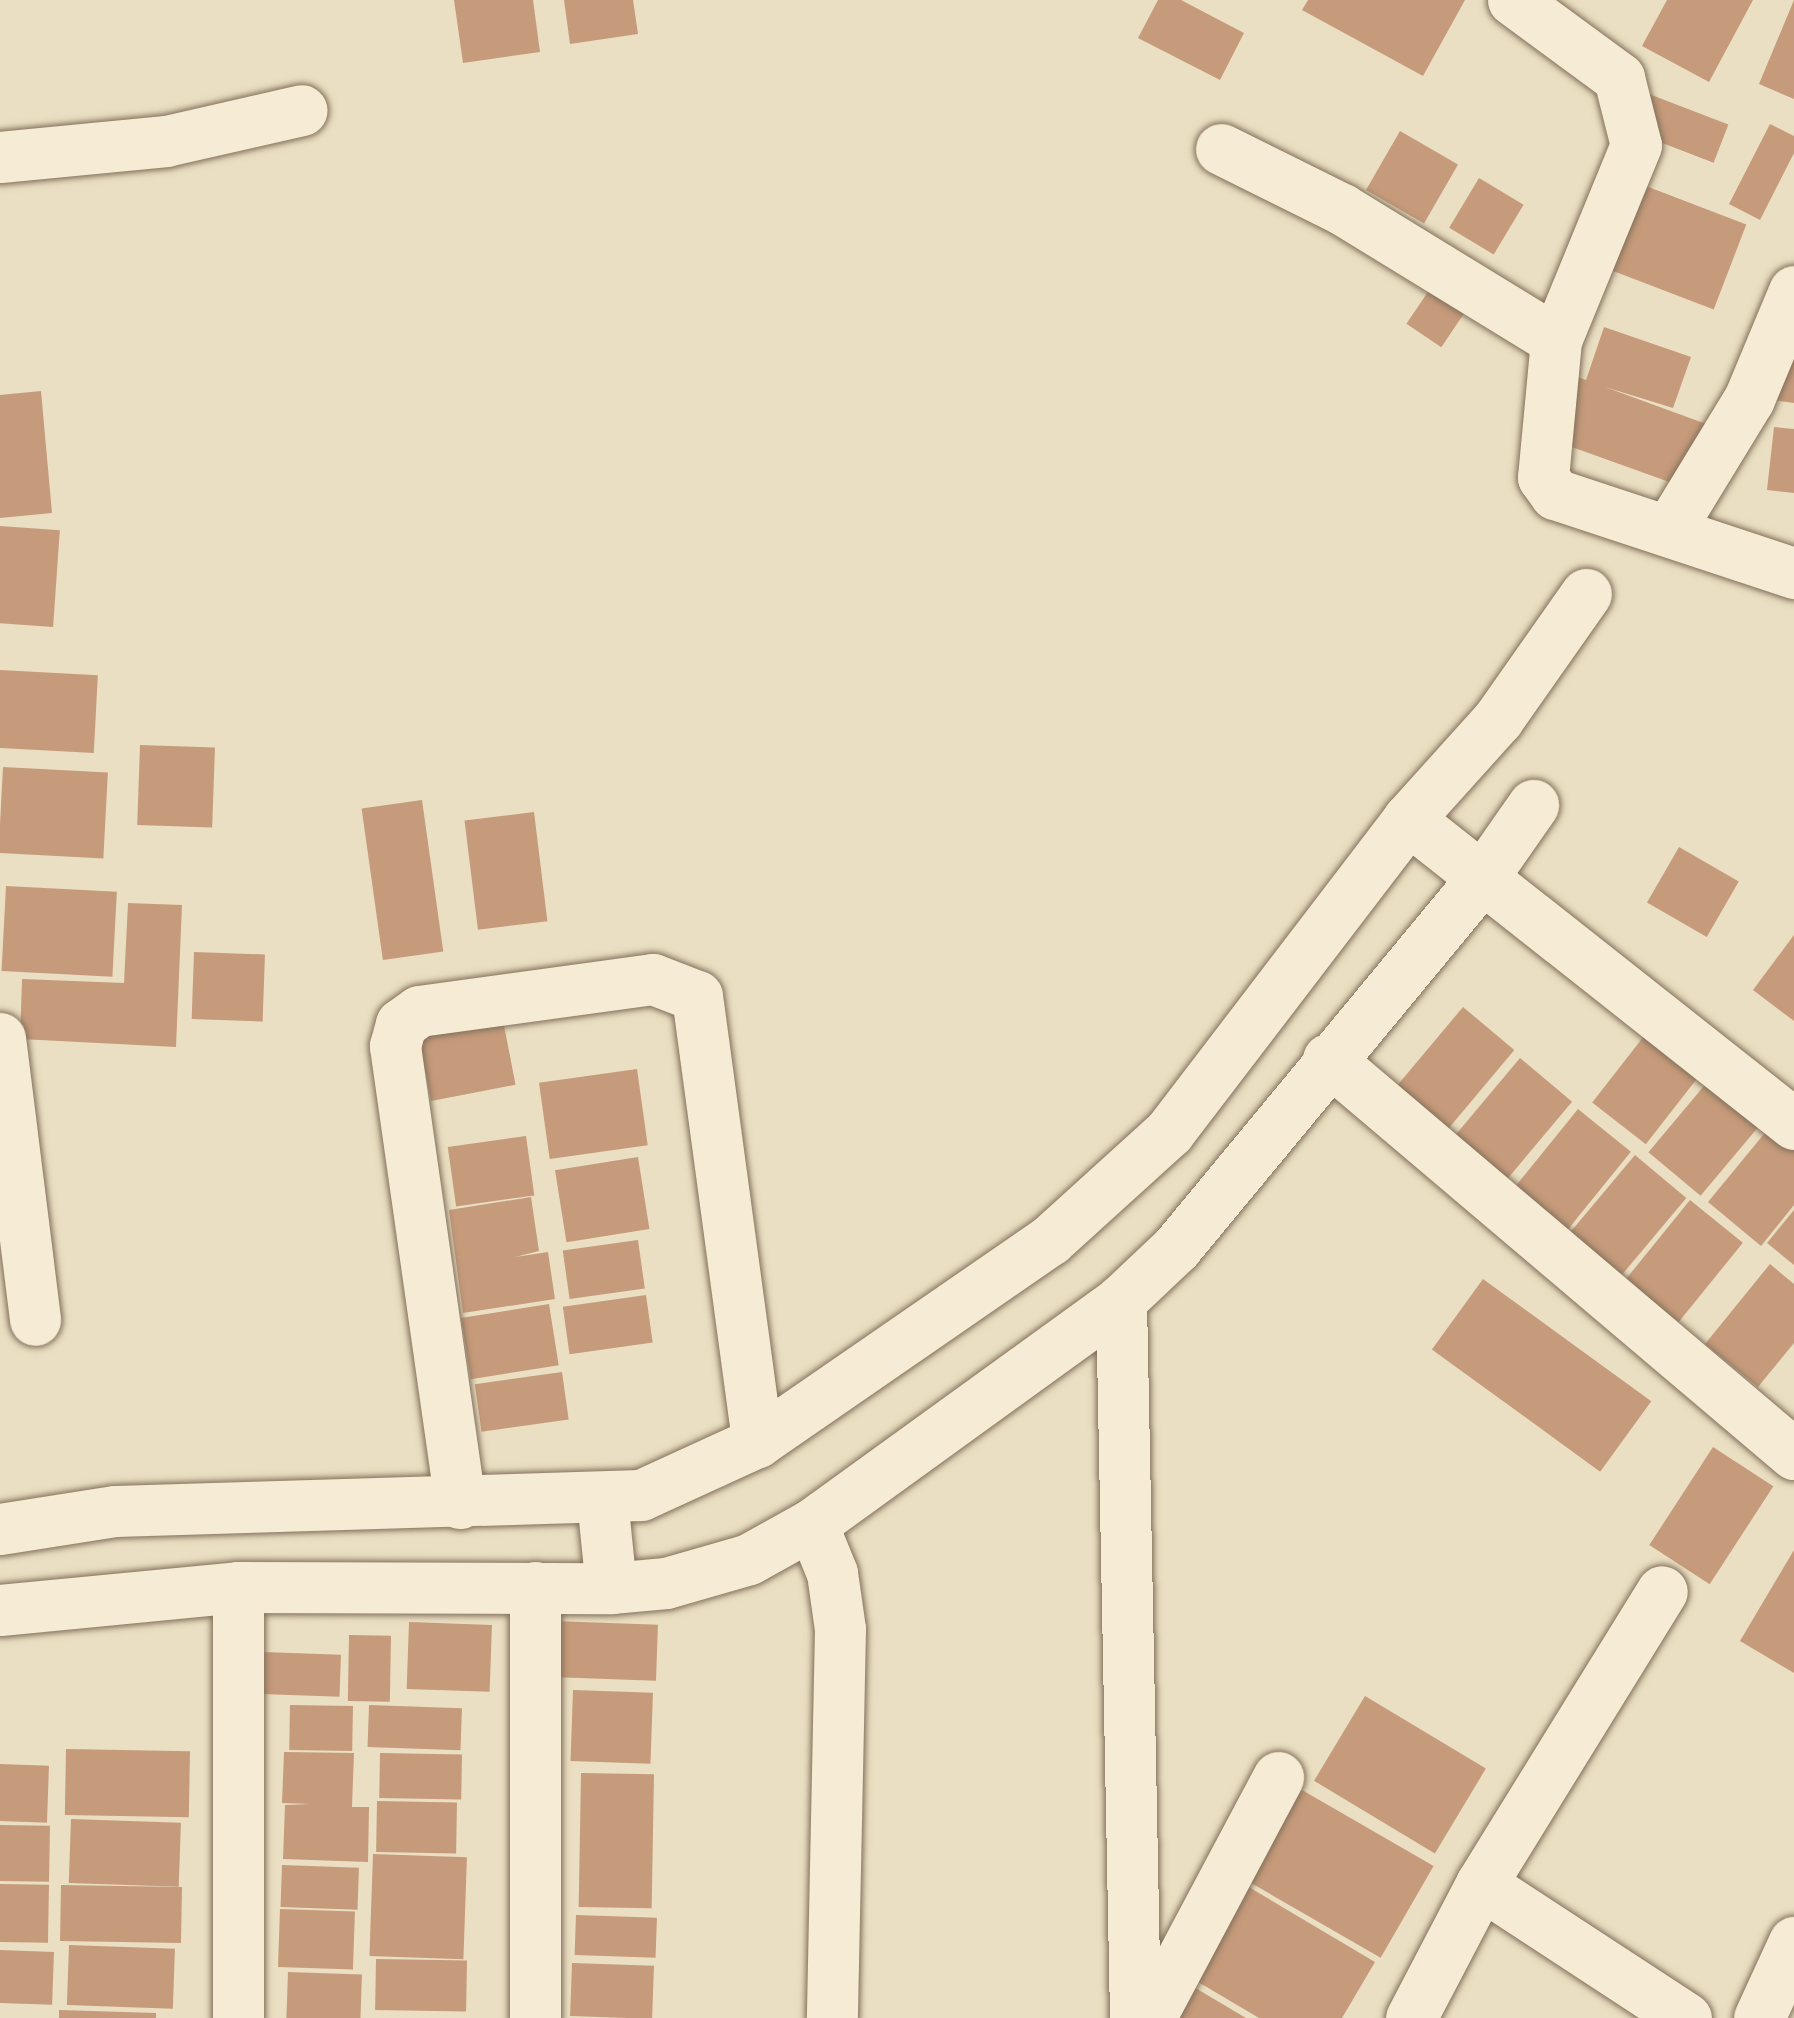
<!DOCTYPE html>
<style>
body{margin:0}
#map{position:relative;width:1794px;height:2018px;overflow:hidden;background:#eadfc2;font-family:"Crimson Pro",serif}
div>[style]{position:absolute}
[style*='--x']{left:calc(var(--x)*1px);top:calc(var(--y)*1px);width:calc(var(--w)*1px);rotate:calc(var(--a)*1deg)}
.building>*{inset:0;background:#c69b7b;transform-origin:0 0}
.roads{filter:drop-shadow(0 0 3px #83705b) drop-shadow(0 0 3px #83705b)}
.street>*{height:51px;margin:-25.5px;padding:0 25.5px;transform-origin:25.5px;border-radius:25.5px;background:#f6ecd5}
span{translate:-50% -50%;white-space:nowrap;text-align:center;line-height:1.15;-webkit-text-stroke:9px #f2e9d1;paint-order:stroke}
</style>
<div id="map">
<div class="building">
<i style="clip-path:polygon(454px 0,533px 0,540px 52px,463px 63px)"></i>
<i style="clip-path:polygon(564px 0,633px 0,638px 34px,570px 44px)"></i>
<i style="clip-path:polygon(1158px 0,1181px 0,1244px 33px,1220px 80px,1138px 38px)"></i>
<i style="clip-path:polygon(1308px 0,1465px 0,1423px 76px,1302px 10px)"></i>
<i style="clip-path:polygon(1667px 0,1753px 0,1709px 82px,1642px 46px)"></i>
<i style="clip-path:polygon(1794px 0,1794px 99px,1759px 84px)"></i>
<i style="left:1649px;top:94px;width:85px;height:41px;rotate:21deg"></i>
<i style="clip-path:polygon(1770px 124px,1794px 136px,1794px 153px,1760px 220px,1729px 204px)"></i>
<i style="left:1400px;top:131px;width:67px;height:68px;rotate:30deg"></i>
<i style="left:1479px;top:178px;width:52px;height:58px;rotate:31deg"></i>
<i style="left:1638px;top:183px;width:116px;height:91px;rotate:21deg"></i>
<i style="left:1440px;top:274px;width:42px;height:60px;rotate:34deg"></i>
<i style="clip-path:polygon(1604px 327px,1691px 357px,1673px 408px,1605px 387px,1709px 425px,1686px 488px,1544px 437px,1567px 373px,1586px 380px)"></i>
<i style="clip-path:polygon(1794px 328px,1794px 403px,1773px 400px)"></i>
<i style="clip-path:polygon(41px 391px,52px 513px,0 518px,0 395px)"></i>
<i style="clip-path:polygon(1774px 427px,1794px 429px,1794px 493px,1767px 490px)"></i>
<i style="left:0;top:526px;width:60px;height:97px;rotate:4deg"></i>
<i style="left:0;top:670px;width:98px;height:78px;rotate:3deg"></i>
<i style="left:140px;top:745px;width:75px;height:80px;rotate:2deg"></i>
<i style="left:3px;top:767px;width:105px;height:86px;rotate:3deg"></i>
<i style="left:422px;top:800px;width:153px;height:61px;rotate:82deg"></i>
<i style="left:534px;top:812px;width:110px;height:70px;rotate:83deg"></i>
<i style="left:1679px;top:847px;width:69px;height:64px;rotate:30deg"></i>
<i style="left:6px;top:886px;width:111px;height:85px;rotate:3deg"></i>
<i style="clip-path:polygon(128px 903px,182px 905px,176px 1047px,20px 1039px,22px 979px,124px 983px)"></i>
<i style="clip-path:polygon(1794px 935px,1794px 1021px,1753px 990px)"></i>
<i style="left:194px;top:952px;width:71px;height:67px;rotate:2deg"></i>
<i style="left:1463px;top:1007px;width:67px;height:103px;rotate:40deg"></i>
<i style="left:502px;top:1015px;width:71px;height:86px;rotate:79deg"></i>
<i style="left:1655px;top:1022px;width:68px;height:102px;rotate:38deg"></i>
<i style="left:1520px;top:1058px;width:68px;height:104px;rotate:40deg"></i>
<i style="left:637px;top:1069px;width:77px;height:99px;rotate:82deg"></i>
<i style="left:1714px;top:1074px;width:68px;height:102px;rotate:40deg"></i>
<i style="left:1578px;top:1109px;width:68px;height:103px;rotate:39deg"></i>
<i style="clip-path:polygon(1773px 1123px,1794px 1140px,1794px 1205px,1761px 1246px,1708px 1202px)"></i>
<i style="left:526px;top:1136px;width:60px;height:79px;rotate:82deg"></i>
<i style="left:1635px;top:1155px;width:67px;height:102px;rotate:40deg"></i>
<i style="left:638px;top:1157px;width:73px;height:84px;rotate:81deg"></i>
<i style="clip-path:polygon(531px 1197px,539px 1251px,515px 1257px,548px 1252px,555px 1299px,463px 1313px,449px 1210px)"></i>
<i style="left:1690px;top:1200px;width:68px;height:102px;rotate:39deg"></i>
<i style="clip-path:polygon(1794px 1210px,1794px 1265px,1767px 1243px)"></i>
<i style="left:638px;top:1240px;width:49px;height:76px;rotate:82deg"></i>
<i style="clip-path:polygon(1770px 1264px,1794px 1284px,1794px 1343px,1758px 1387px,1705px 1344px)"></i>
<i style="left:1483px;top:1279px;width:208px;height:87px;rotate:36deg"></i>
<i style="left:646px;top:1295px;width:48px;height:84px;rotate:82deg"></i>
<i style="left:549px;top:1304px;width:62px;height:89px;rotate:81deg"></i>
<i style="left:562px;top:1372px;width:48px;height:88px;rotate:82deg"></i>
<i style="left:1713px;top:1447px;width:72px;height:117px;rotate:33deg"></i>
<i style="clip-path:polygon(1794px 1550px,1794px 1673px,1740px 1641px)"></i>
<i style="left:553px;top:1621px;width:105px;height:56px;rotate:2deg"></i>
<i style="left:409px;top:1622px;width:83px;height:67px;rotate:2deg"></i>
<i style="left:349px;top:1635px;width:42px;height:66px;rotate:1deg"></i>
<i style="left:263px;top:1652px;width:78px;height:42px;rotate:2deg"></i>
<i style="left:573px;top:1690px;width:80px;height:71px;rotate:2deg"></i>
<i style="left:1365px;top:1696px;width:141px;height:99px;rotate:31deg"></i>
<i style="left:290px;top:1705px;width:63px;height:45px;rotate:1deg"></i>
<i style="left:369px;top:1705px;width:93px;height:42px;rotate:2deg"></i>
<i style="left:66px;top:1749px;width:124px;height:66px;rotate:1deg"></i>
<i style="clip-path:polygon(284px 1752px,354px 1753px,352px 1807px,369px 1807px,368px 1862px,283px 1859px,285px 1805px,311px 1804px,282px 1803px)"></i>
<i style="left:380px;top:1753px;width:82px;height:45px;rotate:1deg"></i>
<i style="left:0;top:1764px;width:49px;height:57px;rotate:2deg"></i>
<i style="left:581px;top:1773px;width:73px;height:134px;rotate:1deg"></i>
<i style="left:1302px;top:1790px;width:152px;height:106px;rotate:30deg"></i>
<i style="left:377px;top:1801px;width:80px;height:51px;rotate:1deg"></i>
<i style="left:71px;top:1819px;width:110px;height:64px;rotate:2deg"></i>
<i style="left:0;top:1825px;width:50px;height:56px;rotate:1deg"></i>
<i style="left:373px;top:1854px;width:94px;height:102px;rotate:2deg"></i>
<i style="left:282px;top:1865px;width:77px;height:42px;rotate:2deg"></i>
<i style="clip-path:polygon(1242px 1883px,1375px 1962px,1342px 2018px,1259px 2018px,1188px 1976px)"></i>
<i style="left:0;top:1884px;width:49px;height:58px;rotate:1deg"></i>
<i style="left:61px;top:1885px;width:121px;height:56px;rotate:1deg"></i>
<i style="left:280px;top:1909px;width:75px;height:58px;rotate:2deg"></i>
<i style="left:576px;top:1915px;width:81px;height:40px;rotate:2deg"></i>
<i style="left:69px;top:1945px;width:106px;height:60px;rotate:2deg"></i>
<i style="left:0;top:1950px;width:54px;height:53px;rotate:2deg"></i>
<i style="left:376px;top:1959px;width:91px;height:51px;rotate:1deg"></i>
<i style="left:572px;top:1963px;width:82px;height:53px;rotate:2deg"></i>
<i style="left:288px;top:1972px;width:74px;height:46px;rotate:2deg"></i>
<i style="clip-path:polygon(1187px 1983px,1246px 2018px,1167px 2018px)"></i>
<i style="clip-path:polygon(59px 2010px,156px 2013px,156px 2018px,59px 2018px)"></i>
</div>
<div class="roads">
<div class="street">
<i style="--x:1513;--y:0;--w:132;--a:36.3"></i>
<i style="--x:1619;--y:78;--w:69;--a:75.8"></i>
<i style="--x:1636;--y:145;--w:211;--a:112.3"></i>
<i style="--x:1556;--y:340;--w:138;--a:95.4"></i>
<i style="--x:1543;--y:477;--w:21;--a:55"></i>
<i style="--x:1555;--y:494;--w:252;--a:18.3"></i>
<i style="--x:1221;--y:149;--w:135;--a:26.4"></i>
<i style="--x:1342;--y:209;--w:251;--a:31.5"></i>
<i style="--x:0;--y:157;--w:167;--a:-5.5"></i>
<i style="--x:166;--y:141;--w:139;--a:-12.8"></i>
<i style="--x:1669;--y:530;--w:153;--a:-58.6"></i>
<i style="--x:1749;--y:399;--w:117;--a:-67.4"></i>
<i style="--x:1408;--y:819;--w:492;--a:38.3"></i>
<i style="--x:0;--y:1038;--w:284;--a:82.9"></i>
<i style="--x:1328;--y:1059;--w:611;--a:40.29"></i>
<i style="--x:1121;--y:1300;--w:718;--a:88.88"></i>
<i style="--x:602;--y:1499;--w:89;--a:84.2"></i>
<i style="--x:460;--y:1503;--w:462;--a:-98.1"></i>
<i style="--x:395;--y:1046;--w:23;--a:-75"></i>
<i style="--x:401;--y:1024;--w:22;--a:-36"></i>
<i style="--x:419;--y:1011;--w:236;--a:-7.8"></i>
<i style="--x:653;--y:979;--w:47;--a:21.1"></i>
<i style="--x:697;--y:996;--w:450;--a:82.3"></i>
<i style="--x:812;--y:1524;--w:53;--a:67.8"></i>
<i style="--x:832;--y:1573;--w:57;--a:81.9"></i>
<i style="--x:840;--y:1629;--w:389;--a:91.2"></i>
<i style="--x:0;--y:1529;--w:116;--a:-8.9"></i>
<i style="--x:115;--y:1511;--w:526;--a:-1.74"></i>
<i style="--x:641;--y:1495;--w:128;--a:-24.6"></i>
<i style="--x:757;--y:1442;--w:356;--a:-34.6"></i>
<i style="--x:1050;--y:1240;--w:161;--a:-42.2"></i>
<i style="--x:1169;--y:1132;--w:394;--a:-52.6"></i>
<i style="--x:1408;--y:819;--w:135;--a:-48"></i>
<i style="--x:1498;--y:719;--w:153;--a:-54.9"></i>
<i style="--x:238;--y:1587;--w:431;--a:90"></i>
<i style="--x:535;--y:1587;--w:431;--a:90"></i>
<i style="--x:0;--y:1610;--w:239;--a:-5.5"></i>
<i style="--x:238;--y:1587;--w:373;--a:0.2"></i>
<i style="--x:611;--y:1588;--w:55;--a:-5.2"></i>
<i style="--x:666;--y:1583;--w:86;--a:-16.1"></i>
<i style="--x:749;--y:1559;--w:72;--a:-29.1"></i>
<i style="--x:812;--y:1524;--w:382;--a:-35.9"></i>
<i style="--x:1121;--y:1300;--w:76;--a:-43.4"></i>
<i style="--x:1176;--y:1248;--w:477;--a:-50.4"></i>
<i style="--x:1480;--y:881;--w:93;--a:-55.1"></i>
<i style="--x:1481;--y:1884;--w:245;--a:33.2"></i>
<i style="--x:1150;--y:2018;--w:273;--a:-62"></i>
<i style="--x:1411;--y:2018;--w:151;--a:-62.4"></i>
<i style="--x:1481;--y:1884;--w:344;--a:-58.3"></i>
<i style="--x:1759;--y:2018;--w:84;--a:-65.3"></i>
</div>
</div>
</div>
